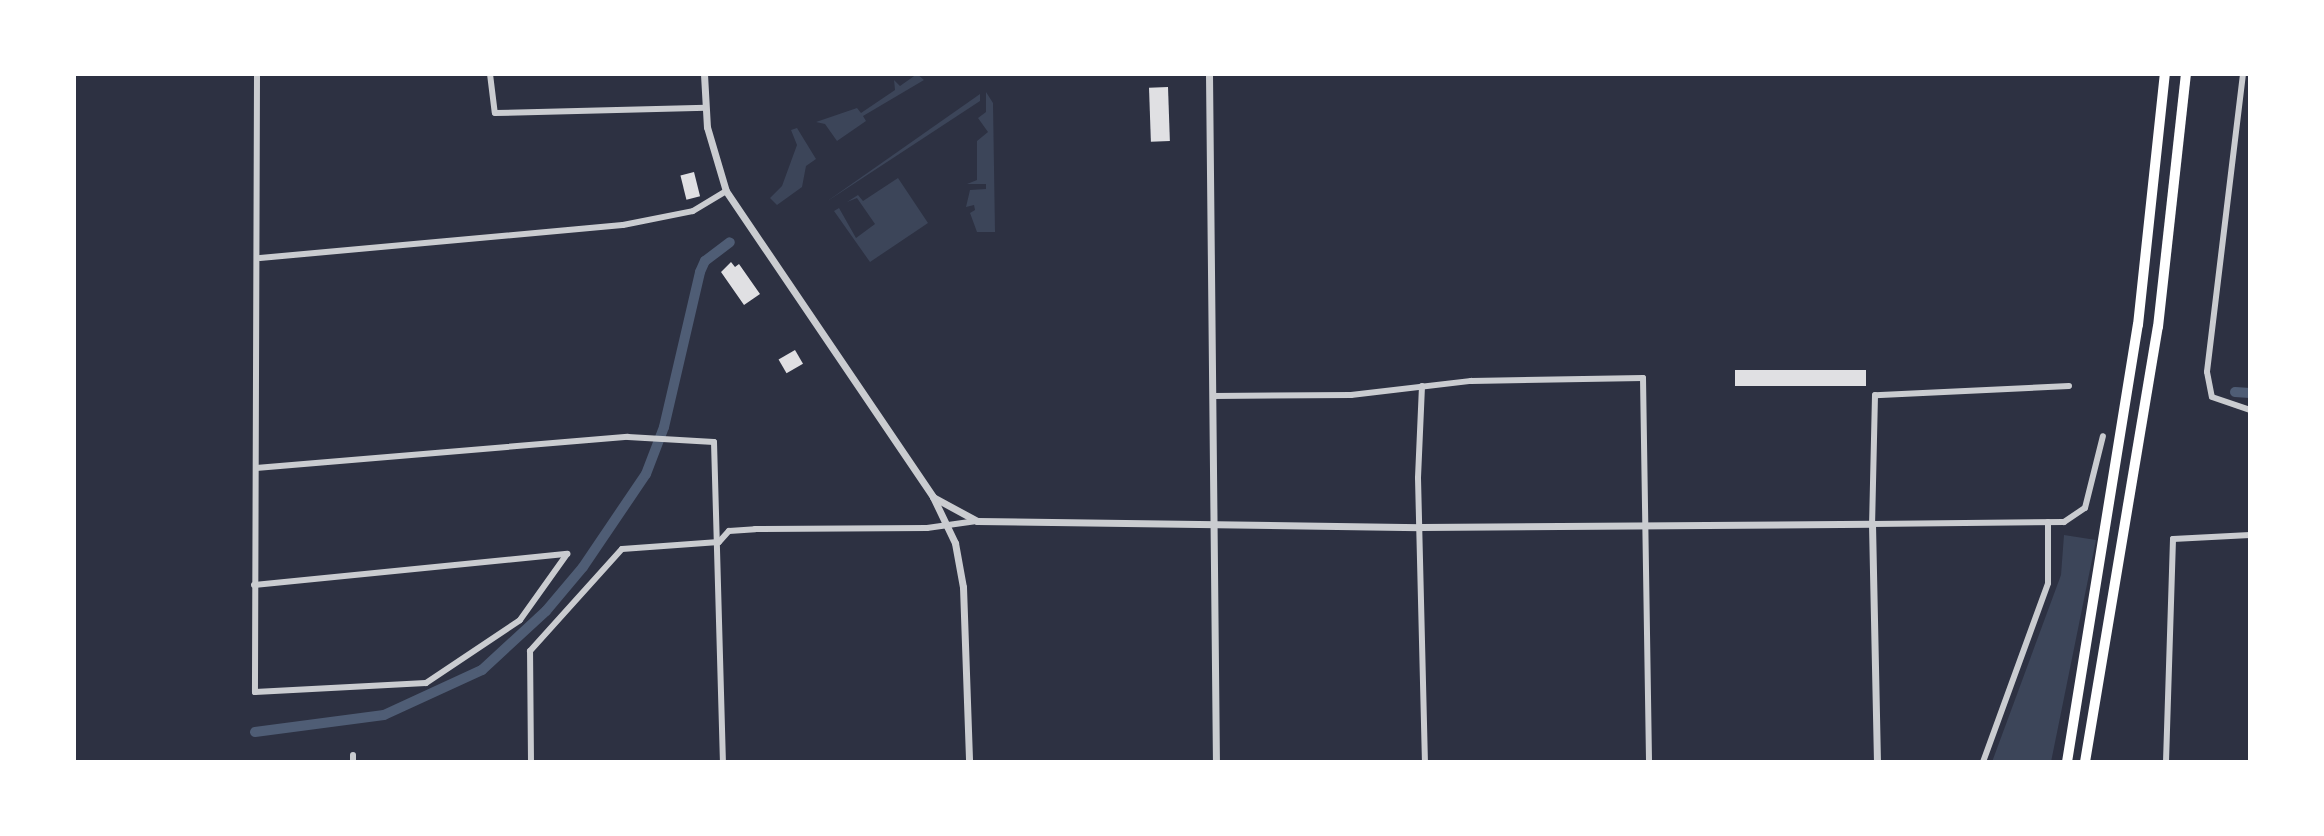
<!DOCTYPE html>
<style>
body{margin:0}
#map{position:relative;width:2324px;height:836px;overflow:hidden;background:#2d3142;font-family:"Crimson Pro",serif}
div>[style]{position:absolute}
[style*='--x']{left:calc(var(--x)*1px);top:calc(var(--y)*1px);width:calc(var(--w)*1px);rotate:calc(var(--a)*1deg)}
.green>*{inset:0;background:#3c4559}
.canal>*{height:10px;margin:-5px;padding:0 5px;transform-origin:5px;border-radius:5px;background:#4f5d75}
.building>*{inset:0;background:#e0e0e3;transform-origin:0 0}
.minor>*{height:6px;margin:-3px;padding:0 3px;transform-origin:3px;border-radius:3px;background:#caccd0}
.tertiary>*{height:7px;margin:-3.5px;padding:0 3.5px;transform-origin:3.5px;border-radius:3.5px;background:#caccd0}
.trunk>*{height:10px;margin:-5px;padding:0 5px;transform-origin:5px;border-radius:5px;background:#fff}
span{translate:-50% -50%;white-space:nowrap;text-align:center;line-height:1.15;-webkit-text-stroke:8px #fff;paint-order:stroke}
.frame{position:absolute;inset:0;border:76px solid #fff;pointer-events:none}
</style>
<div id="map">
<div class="green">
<i style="clip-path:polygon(917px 74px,924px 80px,863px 116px,866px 121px,837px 141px,825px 124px,816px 122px,857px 108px,861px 113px,895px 90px,894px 80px,900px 86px)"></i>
<i style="clip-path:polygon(986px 92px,993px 103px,995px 232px,977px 232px,970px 213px,975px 210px,974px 205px,966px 207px,970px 190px,986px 189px,986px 184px,967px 184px,977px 180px,977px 141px,988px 132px,978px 118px,986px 112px)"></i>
<i style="clip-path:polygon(980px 94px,980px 101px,826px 202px)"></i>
<i style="clip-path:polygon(797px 128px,816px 159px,806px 166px,802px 187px,777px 205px,770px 198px,782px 186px,797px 145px,791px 130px)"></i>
<i style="clip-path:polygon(898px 178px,928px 223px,870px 262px,834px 211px,839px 208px,856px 238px,875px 224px,857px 198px,847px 202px,858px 195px,863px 201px)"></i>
<i style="clip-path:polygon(2064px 535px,2096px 540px,2051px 762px,1992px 762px,2061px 575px)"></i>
</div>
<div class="canal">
<i style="--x:2235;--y:392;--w:15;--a:4"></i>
<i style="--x:255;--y:732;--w:130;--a:-7.5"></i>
<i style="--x:384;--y:715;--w:108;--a:-24.7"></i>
<i style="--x:482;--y:670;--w:87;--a:-42.7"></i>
<i style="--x:546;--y:611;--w:57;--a:-49.9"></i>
<i style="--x:583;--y:567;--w:112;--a:-55.9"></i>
<i style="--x:646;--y:474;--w:50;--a:-69"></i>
<i style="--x:664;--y:427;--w:159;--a:-76.9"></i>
<i style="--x:700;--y:272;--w:12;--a:-66"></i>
<i style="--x:705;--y:261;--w:31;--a:-37"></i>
</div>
<div class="building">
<i style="left:1168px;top:87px;width:54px;height:19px;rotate:88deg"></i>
<i style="left:694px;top:172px;width:25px;height:14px;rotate:76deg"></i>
<i style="clip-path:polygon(731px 262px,735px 267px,739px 264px,760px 294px,744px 305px,721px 272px)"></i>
<i style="left:795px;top:350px;width:16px;height:19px;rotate:60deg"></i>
<i style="left:1735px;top:370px;width:131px;height:16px"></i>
</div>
<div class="minor">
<i style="--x:257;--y:74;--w:618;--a:90.19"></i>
<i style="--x:255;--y:692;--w:171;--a:-3"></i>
<i style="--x:426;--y:683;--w:113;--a:-33.8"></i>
<i style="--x:520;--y:620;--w:81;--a:-54.5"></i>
<i style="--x:490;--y:74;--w:39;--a:83"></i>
<i style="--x:495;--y:113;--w:211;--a:-1.4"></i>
<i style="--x:2243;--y:74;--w:300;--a:96.9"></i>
<i style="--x:2207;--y:372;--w:25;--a:79"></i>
<i style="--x:2212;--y:397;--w:40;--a:18.9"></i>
<i style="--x:260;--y:258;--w:364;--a:-5.2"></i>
<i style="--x:623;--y:225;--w:71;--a:-11.3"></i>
<i style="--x:693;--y:211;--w:39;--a:-31"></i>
<i style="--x:1422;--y:386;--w:92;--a:92.5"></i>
<i style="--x:1418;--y:478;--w:284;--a:88.6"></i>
<i style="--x:2069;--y:386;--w:194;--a:177.3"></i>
<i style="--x:1875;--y:395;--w:129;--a:91.3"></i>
<i style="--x:1872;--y:524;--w:192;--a:-0.6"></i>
<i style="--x:2064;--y:522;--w:25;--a:-34"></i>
<i style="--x:2085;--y:508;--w:74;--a:-76"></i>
<i style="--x:1213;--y:396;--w:138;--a:-0.4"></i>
<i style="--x:1351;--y:395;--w:121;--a:-6.7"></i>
<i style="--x:1471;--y:381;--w:172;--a:-1"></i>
<i style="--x:1643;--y:378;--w:384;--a:89.1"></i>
<i style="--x:256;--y:468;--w:373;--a:-4.8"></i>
<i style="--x:628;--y:437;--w:86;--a:3.3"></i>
<i style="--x:714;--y:442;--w:320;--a:88.4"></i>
<i style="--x:254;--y:585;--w:315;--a:-5.7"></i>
<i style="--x:353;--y:762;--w:7;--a:-90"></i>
<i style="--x:531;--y:762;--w:111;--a:-90.5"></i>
<i style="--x:530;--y:651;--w:137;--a:-48"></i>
<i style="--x:622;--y:549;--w:97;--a:-4.1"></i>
<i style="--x:719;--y:542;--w:15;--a:-48"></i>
<i style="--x:729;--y:531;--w:26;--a:-4"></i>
<i style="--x:755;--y:529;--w:172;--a:-0.3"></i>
<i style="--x:927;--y:528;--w:50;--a:-8"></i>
<i style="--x:1983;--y:762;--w:190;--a:-70"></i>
<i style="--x:2048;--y:583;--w:61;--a:-90"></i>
<i style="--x:2166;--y:762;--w:223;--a:-88.2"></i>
<i style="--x:2173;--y:539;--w:77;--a:-3"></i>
</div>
<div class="tertiary">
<i style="--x:704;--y:74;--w:53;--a:86.8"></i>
<i style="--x:707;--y:127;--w:67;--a:73.5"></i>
<i style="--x:726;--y:191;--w:369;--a:55.9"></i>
<i style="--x:933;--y:497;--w:51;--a:64.4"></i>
<i style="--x:955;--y:543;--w:45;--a:79.7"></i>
<i style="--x:963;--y:587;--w:175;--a:88"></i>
<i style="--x:1209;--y:74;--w:688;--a:89.42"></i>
<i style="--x:933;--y:497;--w:50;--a:28.6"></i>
<i style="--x:977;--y:521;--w:444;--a:0.8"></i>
<i style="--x:1421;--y:527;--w:451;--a:-0.4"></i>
<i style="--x:1872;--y:524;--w:238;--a:88.8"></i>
</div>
<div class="trunk">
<i style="--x:2067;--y:762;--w:443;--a:-80.8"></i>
<i style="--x:2138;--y:325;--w:252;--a:-83.9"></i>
<i style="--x:2085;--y:762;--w:441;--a:-80.5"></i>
<i style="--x:2158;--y:327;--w:255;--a:-83.7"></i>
</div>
<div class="frame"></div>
</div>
